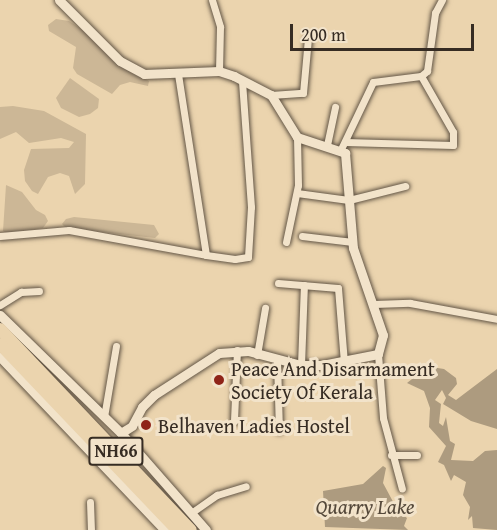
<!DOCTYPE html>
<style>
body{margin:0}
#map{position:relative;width:497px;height:530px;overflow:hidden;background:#ebd4ae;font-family:"Gentium Book Plus",serif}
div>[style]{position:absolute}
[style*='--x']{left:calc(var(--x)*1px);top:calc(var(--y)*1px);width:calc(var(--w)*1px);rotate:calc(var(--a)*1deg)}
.green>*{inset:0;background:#ccb796}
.water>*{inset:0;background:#ad9b7f}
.roads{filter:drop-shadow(0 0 2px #635646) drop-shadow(0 0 2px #635646)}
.street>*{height:7px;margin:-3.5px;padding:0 3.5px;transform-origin:3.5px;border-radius:3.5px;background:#f2e3ca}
.secondary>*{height:9px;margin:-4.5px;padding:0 4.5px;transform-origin:4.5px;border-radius:4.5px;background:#f2e3ca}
.highway>*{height:12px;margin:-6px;padding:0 6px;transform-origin:6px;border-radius:6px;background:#ebd4ae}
.dots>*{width:16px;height:16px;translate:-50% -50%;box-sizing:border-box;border:3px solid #f2e3ca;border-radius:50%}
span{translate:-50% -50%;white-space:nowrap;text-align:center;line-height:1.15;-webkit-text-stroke:6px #f2e3ca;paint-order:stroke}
.shield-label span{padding:2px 4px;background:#f2e3ca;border:2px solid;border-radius:4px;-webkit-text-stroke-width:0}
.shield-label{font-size:18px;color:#362c23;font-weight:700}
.poi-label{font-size:20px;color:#362c23}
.left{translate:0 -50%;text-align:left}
.water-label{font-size:21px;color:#54483a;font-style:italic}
.scale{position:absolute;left:290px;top:24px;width:184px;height:27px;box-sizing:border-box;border:3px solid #362c23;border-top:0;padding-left:8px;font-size:18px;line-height:21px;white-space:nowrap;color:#362c23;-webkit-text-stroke:4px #f2e3ca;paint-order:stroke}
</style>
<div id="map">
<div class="green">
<i style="clip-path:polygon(56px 19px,69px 21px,87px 33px,115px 63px,149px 81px,148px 86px,130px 82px,120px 85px,112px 94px,77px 74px,73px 68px,76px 47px,49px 31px,48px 25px)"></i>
<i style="clip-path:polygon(70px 78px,99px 99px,98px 108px,90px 114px,79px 117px,61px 108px,56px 98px)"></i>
<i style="clip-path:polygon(13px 106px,44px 111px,86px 134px,85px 184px,75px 194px,69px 176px,60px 173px,48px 177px,38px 194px,32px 191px,25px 181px,24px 170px,31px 149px,69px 148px,74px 142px,61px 138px,29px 143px,16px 132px,0 139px,0 107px)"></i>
<i style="clip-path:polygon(6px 185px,22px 192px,36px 210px,45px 215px,48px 221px,43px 228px,8px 234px,3px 231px)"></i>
<i style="clip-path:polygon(74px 217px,154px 225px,159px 234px,155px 238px,66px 228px,62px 224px,66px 219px)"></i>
</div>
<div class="water">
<i style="clip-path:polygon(431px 367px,444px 369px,456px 378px,457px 384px,448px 395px,456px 400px,497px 369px,497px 429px,471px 421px,443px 404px,446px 398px,442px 390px,435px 400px,441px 404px,439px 423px,443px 426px,446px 417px,450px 441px,455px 444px,451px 460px,473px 461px,485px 451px,497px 450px,497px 530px,473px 528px,472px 516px,468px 520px,470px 507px,463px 495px,466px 482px,454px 475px,451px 481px,444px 465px,438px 462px,446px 446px,429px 427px,430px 408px,424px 391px,407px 383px,417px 375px,430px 378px)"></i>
<i style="clip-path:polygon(383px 466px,386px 468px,383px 483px,398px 511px,407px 518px,404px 526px,408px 530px,325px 527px,323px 491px,363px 484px)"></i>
</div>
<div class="roads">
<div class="street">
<i style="--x:212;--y:0;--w:28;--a:73"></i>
<i style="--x:220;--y:27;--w:44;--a:91.3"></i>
<i style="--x:178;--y:74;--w:183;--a:81.2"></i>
<i style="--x:271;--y:95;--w:32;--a:-4"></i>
<i style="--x:303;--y:93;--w:55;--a:-84.8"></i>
<i style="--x:345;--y:142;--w:108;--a:1.6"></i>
<i style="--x:453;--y:145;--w:13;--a:-90"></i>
<i style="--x:453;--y:132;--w:64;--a:-119.7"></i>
<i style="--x:327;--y:145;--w:39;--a:-78"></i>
<i style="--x:341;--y:149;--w:74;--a:-64.5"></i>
<i style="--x:373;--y:82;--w:48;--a:-7.1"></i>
<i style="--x:421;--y:76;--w:8;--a:-40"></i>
<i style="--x:427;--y:71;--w:59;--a:-82.1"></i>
<i style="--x:435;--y:13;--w:15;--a:-62"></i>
<i style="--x:297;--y:193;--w:52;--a:7.7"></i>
<i style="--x:349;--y:200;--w:58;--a:-14"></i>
<i style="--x:0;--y:236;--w:69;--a:-5"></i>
<i style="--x:69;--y:230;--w:139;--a:10.3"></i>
<i style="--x:206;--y:255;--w:29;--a:8"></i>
<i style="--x:235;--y:259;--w:13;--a:-9"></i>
<i style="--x:248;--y:257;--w:50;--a:-86.6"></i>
<i style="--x:251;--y:207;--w:127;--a:-94.1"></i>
<i style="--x:302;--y:236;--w:51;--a:6.7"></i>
<i style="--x:286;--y:242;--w:58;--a:-78.1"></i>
<i style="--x:298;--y:185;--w:48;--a:-91.2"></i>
<i style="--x:278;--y:283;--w:60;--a:4.8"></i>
<i style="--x:338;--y:288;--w:74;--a:85.4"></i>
<i style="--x:374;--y:304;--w:36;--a:-2"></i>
<i style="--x:410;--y:303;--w:88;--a:10.4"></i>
<i style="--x:0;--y:305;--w:25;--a:-32"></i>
<i style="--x:21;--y:292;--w:18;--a:-3"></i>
<i style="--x:378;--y:354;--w:64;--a:85.5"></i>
<i style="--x:383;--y:418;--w:73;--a:75"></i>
<i style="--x:257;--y:355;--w:48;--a:-80.3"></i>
<i style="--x:277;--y:360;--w:70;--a:88.4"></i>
<i style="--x:301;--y:365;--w:80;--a:-87.9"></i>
<i style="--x:104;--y:417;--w:72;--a:-80.4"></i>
<i style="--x:234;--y:421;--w:71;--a:-87.6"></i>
<i style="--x:391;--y:455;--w:26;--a:0"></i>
<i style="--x:90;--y:502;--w:28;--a:88"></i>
<i style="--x:191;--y:513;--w:32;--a:-35"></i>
<i style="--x:217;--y:495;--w:30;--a:-17"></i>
</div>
<div class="secondary">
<i style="--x:59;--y:0;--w:86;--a:45"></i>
<i style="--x:120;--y:61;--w:27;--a:28"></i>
<i style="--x:144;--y:74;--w:75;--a:-2.3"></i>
<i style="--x:219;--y:71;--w:16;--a:18"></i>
<i style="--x:234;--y:76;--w:42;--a:27.2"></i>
<i style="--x:271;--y:95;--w:49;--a:58.2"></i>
<i style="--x:297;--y:137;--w:51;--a:18.4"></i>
<i style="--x:345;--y:153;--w:95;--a:85.2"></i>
<i style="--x:353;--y:248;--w:92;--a:71"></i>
<i style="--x:383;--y:335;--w:20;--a:105"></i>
<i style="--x:378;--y:354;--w:57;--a:168.9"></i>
<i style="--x:322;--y:365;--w:21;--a:180"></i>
<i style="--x:301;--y:365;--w:55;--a:-165.2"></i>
<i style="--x:248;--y:351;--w:29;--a:176"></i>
<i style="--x:219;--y:353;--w:77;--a:147.1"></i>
<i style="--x:154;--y:395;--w:17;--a:135"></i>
<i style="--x:142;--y:407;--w:21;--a:118"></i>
<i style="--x:132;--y:426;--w:13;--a:148"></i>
<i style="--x:0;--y:315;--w:169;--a:44.3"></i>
<i style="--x:121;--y:433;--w:129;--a:48.8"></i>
<i style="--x:0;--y:357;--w:239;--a:46.4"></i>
</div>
<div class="highway">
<i style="--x:0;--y:329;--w:277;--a:46.5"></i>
<i style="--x:0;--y:344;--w:257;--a:46.4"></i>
</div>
</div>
<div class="dots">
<i style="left:219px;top:380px;background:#8f2418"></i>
<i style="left:146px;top:425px;background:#8f2418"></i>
</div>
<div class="shield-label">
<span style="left:116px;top:451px">NH66</span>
</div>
<div class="poi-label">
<span class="left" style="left:231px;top:380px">Peace And Disarmament<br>Society Of Kerala</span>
<span class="left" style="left:158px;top:425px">Belhaven Ladies Hostel</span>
</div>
<div class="water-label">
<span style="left:365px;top:507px">Quarry Lake</span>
</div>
<div class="scale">200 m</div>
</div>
